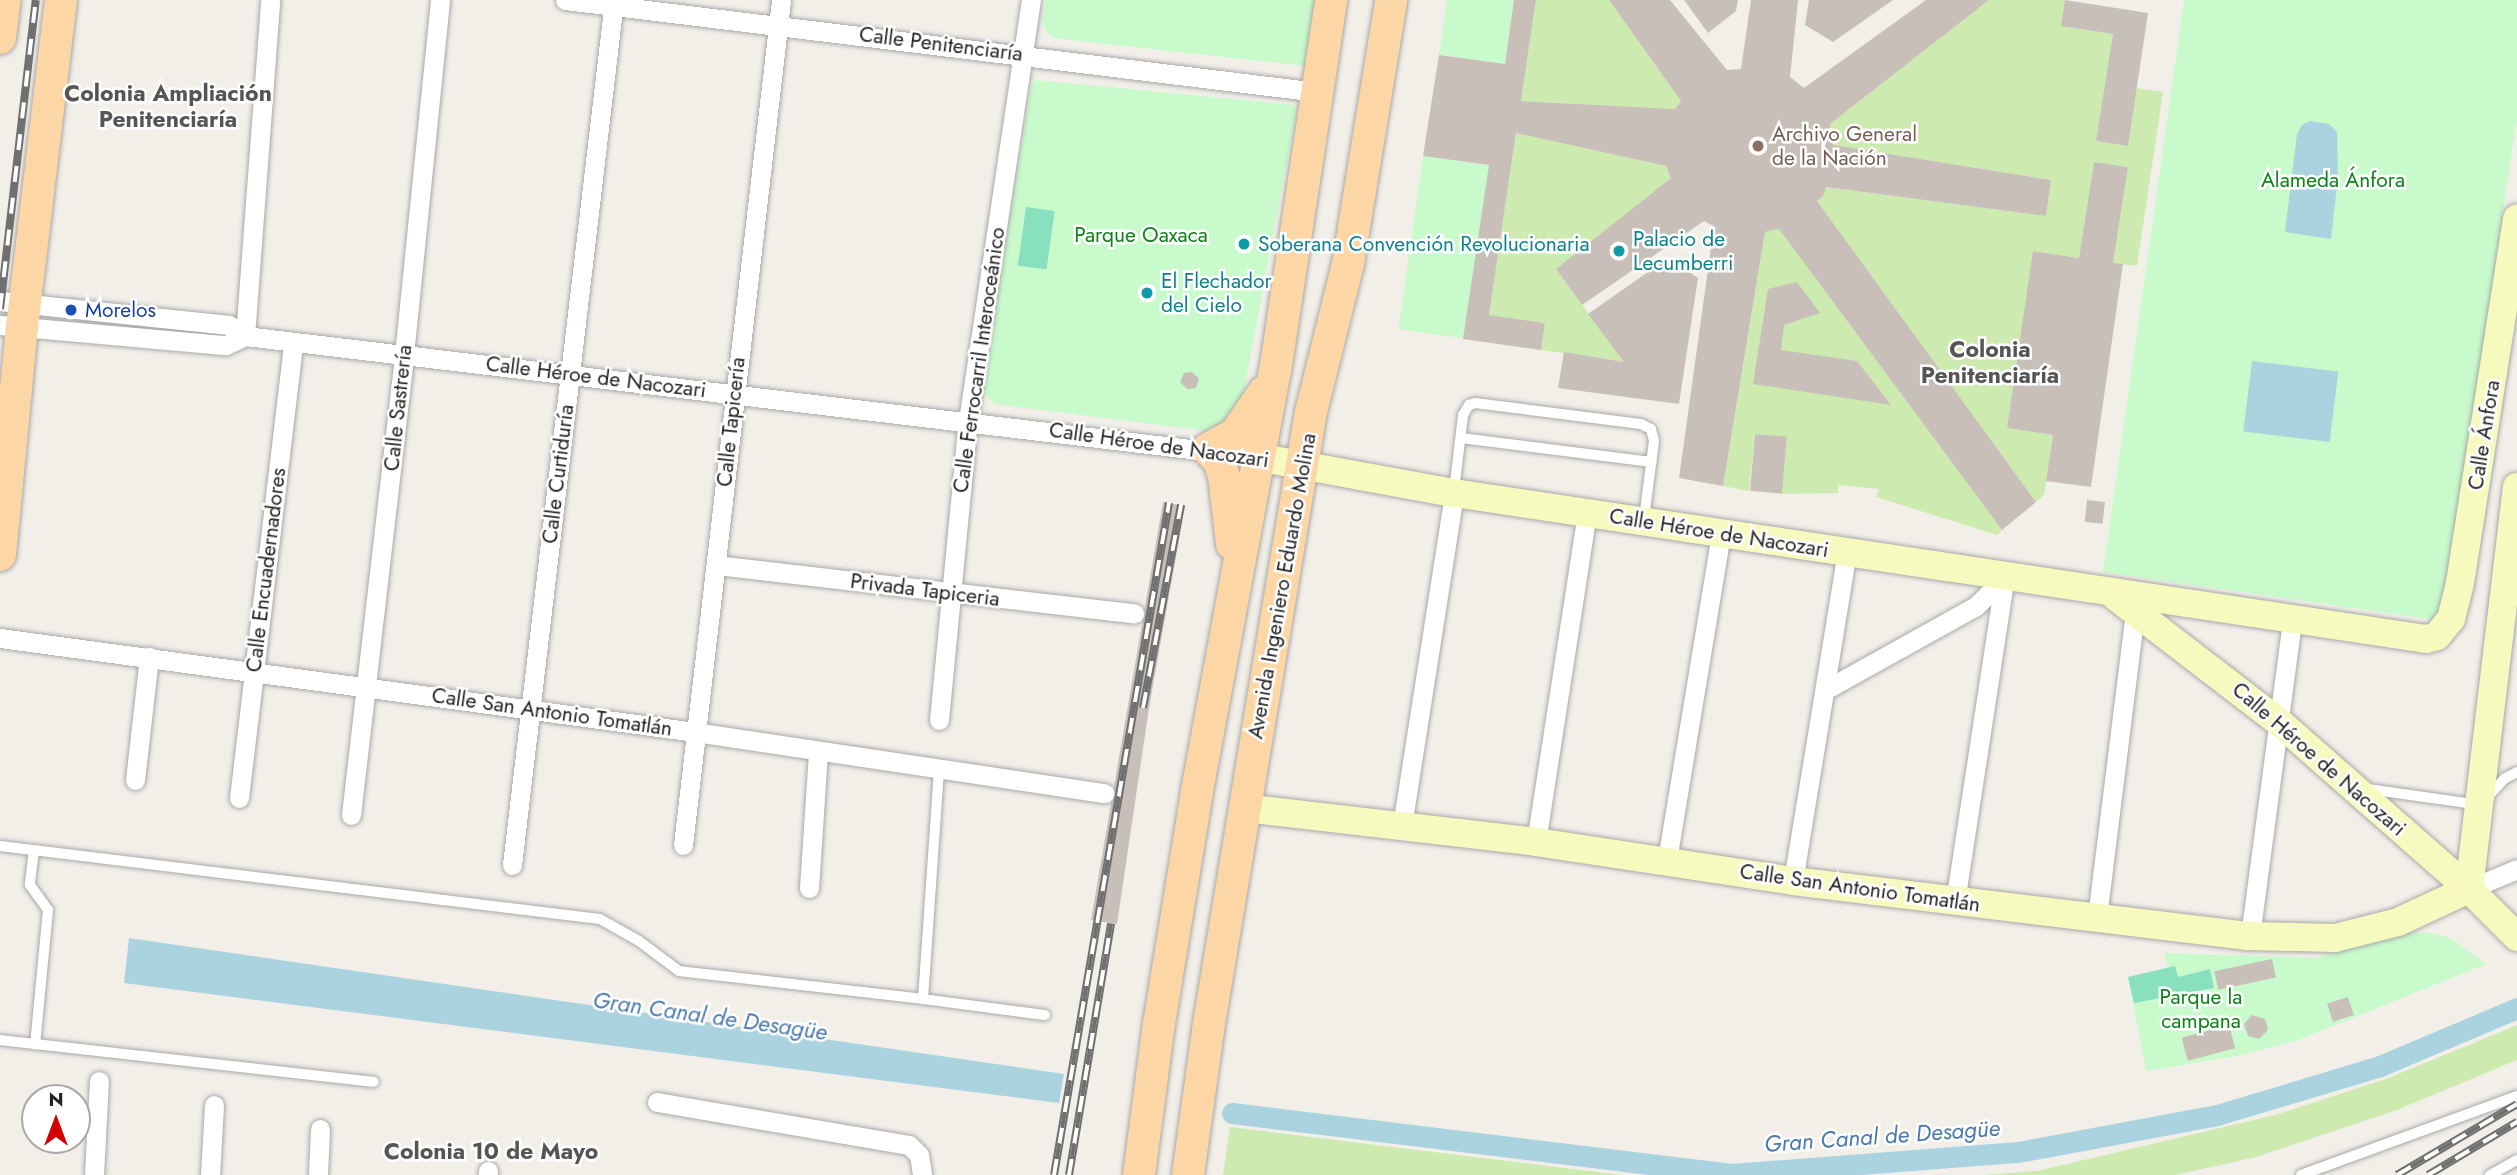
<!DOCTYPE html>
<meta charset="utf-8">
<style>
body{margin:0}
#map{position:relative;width:2517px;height:1175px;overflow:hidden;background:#f2efe9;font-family:Jost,sans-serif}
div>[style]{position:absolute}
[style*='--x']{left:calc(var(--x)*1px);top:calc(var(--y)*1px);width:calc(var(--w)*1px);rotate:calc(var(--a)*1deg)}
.grass>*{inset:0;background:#cdebb0}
.park>*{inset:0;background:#c8facc;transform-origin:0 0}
.pitch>*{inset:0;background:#88e0be;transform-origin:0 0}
.water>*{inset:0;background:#aad3df;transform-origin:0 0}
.canal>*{height:21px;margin:-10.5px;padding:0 10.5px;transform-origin:10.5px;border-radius:10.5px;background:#aad3df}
.building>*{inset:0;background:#c7bfb8;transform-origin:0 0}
.roads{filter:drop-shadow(0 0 2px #a9a9a9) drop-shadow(0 0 2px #a9a9a9)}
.lane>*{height:10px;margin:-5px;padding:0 5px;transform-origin:5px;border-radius:5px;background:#fff}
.street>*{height:19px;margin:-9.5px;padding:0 9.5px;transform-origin:9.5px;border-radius:9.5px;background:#fff}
.secondary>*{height:28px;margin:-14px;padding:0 14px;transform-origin:14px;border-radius:14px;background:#f7fabf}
.primary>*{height:32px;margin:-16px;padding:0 16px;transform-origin:16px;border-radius:16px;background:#fcd6a4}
.rail>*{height:8px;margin-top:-4px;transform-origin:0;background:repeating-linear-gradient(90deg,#fff 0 16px,#707070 0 32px);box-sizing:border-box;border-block:2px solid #707070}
.dots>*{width:19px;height:19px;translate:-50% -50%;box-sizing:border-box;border:4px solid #fff;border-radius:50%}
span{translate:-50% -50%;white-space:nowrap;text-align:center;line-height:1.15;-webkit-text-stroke:5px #fff;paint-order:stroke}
.street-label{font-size:21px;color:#222}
.education-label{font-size:21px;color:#785e54}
.left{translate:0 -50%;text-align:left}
.park-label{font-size:21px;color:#0c8416}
.culture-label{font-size:21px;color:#0d838f}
.transit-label{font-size:21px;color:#164399}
.neighbourhood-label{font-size:23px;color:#555;font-weight:700}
.water-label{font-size:23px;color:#4a7aab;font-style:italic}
.north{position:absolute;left:21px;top:1084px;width:70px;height:70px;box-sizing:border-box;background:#fff;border:2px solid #a7a7a7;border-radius:50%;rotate:0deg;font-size:19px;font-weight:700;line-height:28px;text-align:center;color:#222}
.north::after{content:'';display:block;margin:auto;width:24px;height:32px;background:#d40000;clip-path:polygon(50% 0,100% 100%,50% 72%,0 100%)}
</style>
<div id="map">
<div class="grass">
<i style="clip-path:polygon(1536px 0,1609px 0,1681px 101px,1675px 109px,1521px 101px)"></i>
<i style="clip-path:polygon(1989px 0,2065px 0,2062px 26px,2113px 34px,2097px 141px,2128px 146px,2136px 88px,2163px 92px,2137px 266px,2113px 263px,2128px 167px,2094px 162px,2079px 258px,2034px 251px,2007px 428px,2053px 435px,2044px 495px,2036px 502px,1817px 201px,1824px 195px,1826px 187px,2046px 216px,2051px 180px,1833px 145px,1830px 124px)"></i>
<i style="clip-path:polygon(1516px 133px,1666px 166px,1671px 178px,1556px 269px,1624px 362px,1541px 350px,1545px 323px,1489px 315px)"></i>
<i style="clip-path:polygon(1779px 229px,2002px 530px,1997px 535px,1876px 497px,1879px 489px,1838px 485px,1838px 493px,1781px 494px,1787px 437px,1755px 434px,1749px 491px,1723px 486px,1765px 232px)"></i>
<i style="clip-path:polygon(2517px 1025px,2517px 1060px,2397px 1110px,2256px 1157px,2176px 1175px,1982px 1175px,2037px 1171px,2275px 1115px,2386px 1079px)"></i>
<i style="clip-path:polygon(1230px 1127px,1621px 1175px,1223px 1175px)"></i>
</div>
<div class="park">
<i style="clip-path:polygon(1046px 0,1317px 0,1306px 66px,1052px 38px,1042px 25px)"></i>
<i style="clip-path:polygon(1447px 0,1514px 0,1505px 64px,1439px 55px)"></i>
<i style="clip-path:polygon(2184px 0,2517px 0,2517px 117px,2445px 609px,2439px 617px,2431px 619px,2103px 572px)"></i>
<i style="clip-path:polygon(1036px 80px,1294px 105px,1297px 109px,1242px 400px,1216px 432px,995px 404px,984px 394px,983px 386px,1031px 87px)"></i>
<i style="left:1423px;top:156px;width:67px;height:175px;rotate:8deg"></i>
<i style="clip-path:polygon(2403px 932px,2433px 933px,2452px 939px,2486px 964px,2296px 1041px,2241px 1055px,2146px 1071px,2128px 977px,2168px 968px,2164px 953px,2316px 958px)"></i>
</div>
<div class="pitch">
<i style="left:1026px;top:207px;width:29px;height:59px;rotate:8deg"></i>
<i style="clip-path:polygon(2175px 966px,2178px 977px,2210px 969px,2214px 988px,2134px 1003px,2128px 977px)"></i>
</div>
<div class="water">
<i style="clip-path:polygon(2310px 121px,2329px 124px,2337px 132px,2338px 177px,2331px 239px,2285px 232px,2297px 134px,2302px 125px)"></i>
<i style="left:2252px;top:361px;width:87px;height:71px;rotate:7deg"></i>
<i style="clip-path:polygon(129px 938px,1064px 1074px,1059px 1103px,124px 983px)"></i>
</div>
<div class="canal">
<i style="--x:1232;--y:1113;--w:503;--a:6.97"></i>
<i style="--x:1731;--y:1174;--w:288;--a:-4.4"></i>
<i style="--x:2018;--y:1152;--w:202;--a:-10.5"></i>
<i style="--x:2217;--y:1115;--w:170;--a:-16.7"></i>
<i style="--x:2380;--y:1066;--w:149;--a:-22.9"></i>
</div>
<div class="building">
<i style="clip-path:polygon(1514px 0,1536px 0,1521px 101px,1675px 109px,1681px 101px,1609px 0,1670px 0,1727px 70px,1741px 69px,1751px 0,1798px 0,1790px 77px,1804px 88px,1926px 0,1989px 0,1830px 124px,1833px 145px,2051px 180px,2046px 216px,1826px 187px,1824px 195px,1817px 201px,2036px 502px,2002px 530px,1779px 229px,1765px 232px,1723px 486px,1679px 478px,1714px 226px,1704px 221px,1582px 305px,1556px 269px,1671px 178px,1666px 166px,1516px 133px,1489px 315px,1545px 323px,1541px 350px,1463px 339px,1489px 165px,1423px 156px,1439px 55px,1505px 64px)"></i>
<i style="clip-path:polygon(1684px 0,1738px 0,1736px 11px,1708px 33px)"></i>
<i style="clip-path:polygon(1809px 0,1893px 0,1833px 42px,1805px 25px)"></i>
<i style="clip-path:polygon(2065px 0,2148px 13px,2128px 146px,2096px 141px,2113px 34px,2061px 26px)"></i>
<i style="clip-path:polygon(2094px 162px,2128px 167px,2113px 263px,2123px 264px,2091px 487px,2046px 481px,2053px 435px,2007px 428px,2033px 251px,2079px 258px)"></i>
<i style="clip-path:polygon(1668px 258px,1698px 278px,1679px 404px,1558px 388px,1564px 352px,1624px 362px,1588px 314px)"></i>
<i style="clip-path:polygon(1797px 282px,1820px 313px,1784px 325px,1781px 350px,1857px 361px,1891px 405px,1753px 384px,1768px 289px)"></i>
<i style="clip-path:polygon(1192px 372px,1199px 379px,1196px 388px,1187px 389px,1180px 382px,1184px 373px)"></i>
<i style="left:1755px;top:434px;width:32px;height:57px;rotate:5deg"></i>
<i style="left:2087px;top:500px;width:18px;height:22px;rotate:6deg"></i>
<i style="clip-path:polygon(1163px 502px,1185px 506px,1149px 708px,1117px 924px,1091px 920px)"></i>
<i style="left:2272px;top:959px;width:19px;height:59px;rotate:78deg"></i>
<i style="left:2348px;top:997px;width:19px;height:22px;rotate:72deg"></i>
<i style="clip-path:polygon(2252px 1015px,2265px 1019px,2268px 1030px,2259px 1039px,2248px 1036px,2244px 1024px)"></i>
<i style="left:2229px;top:1025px;width:24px;height:49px;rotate:75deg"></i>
</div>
<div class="roads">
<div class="lane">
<i style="--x:1461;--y:438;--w:192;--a:7.2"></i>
<i style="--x:1454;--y:491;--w:77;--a:-83.2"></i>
<i style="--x:1463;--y:415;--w:12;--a:-59"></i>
<i style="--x:1469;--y:405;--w:6;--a:-18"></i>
<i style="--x:1475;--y:403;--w:167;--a:7.2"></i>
<i style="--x:1641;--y:424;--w:11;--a:27"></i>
<i style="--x:1651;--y:429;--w:12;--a:76"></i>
<i style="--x:1654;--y:441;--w:78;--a:97.4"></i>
<i style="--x:2368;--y:789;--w:113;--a:8.1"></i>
<i style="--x:2480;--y:805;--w:35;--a:-47"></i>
<i style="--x:2504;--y:779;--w:15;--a:-28"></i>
<i style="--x:0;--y:846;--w:604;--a:6.94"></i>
<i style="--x:600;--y:919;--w:45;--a:29.4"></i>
<i style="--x:639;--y:941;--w:50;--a:36.9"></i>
<i style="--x:679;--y:971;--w:246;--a:6.5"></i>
<i style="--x:923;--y:999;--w:230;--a:-86"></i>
<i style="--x:34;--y:850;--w:35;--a:97"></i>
<i style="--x:30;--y:885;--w:31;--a:54"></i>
<i style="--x:48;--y:910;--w:135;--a:95.5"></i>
<i style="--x:923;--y:999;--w:123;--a:7.5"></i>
<i style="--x:0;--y:1040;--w:376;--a:6.4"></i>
<i style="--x:2301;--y:1175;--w:230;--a:-20.1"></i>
<i style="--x:2490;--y:1175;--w:31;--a:-29"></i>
</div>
<div class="street">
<i style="--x:565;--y:0;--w:758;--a:6.97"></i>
<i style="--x:0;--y:301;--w:230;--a:6"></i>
<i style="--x:229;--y:325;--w:19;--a:35"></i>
<i style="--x:245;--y:336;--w:1019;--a:6.82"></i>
<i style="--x:0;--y:325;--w:227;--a:5.1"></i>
<i style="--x:226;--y:345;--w:21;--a:-25"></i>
<i style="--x:245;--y:336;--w:337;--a:-85.7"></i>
<i style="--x:716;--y:565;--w:421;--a:6.6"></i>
<i style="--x:0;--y:638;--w:701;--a:7.7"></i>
<i style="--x:695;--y:732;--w:414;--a:8.5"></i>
<i style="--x:1825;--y:690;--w:173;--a:-29.1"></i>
<i style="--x:1976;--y:606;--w:40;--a:-45"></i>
<i style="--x:939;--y:720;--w:300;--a:-84.5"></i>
<i style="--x:968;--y:421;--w:426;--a:-81.5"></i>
<i style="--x:135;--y:780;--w:124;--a:-83.5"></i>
<i style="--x:239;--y:798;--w:459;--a:-83.2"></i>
<i style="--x:351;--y:815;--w:463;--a:-83.4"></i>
<i style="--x:404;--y:355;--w:357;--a:-84.2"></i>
<i style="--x:1402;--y:826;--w:337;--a:-81.1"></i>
<i style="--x:1536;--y:842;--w:333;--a:-81.2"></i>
<i style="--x:683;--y:845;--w:851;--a:-83.38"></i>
<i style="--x:1667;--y:860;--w:330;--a:-80.6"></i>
<i style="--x:512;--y:865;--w:871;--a:-83.27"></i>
<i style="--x:1793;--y:881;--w:332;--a:-80.7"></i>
<i style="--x:809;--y:888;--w:137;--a:-86.2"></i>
<i style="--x:2469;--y:889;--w:52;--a:-22.6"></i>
<i style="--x:1955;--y:902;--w:329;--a:-81.3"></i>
<i style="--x:2097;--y:917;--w:308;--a:-82.9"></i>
<i style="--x:2250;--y:936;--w:318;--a:-82.4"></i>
<i style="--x:657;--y:1102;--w:256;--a:9.7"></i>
<i style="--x:909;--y:1145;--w:14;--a:45"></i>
<i style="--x:919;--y:1155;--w:20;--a:81"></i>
<i style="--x:94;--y:1175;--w:94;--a:-87"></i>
<i style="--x:210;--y:1175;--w:70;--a:-86.7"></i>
<i style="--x:318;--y:1175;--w:46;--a:-87.5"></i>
<i style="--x:488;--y:1175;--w:4;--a:-90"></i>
</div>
<div class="secondary">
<i style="--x:1257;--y:457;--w:200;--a:10.4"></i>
<i style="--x:1454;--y:493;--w:983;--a:8.54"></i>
<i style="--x:2426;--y:639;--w:11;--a:-15"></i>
<i style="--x:2437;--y:636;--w:22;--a:-51"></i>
<i style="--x:2451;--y:619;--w:37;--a:-76"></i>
<i style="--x:2460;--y:583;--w:369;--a:-81.1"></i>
<i style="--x:2116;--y:597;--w:205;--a:37.5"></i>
<i style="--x:2279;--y:722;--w:253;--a:41.3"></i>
<i style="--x:2469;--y:889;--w:68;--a:45"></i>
<i style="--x:1244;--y:808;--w:294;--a:6.6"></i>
<i style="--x:1536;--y:842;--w:260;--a:8.6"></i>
<i style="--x:1793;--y:881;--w:460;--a:6.9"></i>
<i style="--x:2250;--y:936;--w:85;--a:1.3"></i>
<i style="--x:2335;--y:938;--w:65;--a:-14.3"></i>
<i style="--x:2398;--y:922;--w:78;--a:-24.9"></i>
<i style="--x:2469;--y:889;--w:405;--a:-83.2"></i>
</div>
<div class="primary">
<i style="--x:0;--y:38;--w:38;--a:-83"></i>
<i style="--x:1232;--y:544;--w:68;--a:-96.7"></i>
<i style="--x:1224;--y:476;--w:16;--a:-108"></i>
<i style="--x:1219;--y:461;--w:16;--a:-133"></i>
<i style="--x:1208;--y:449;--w:31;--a:-29"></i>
<i style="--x:1235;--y:434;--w:51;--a:-55.4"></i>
<i style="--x:0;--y:555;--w:229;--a:-84.5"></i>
<i style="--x:22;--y:327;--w:329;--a:-83.2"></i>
<i style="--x:1139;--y:1175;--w:152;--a:-82.5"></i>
<i style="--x:1159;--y:1024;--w:236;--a:-80.7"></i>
<i style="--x:1197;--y:791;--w:426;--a:-79.5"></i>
<i style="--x:1275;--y:372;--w:376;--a:-81.4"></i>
<i style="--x:1188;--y:1175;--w:146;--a:-82.1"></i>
<i style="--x:1208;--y:1030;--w:573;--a:-80.55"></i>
<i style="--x:1302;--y:465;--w:54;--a:-80.4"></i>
<i style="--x:1311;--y:412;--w:153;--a:-76"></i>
<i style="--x:1348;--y:264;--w:267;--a:-80.7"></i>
</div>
</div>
<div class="rail">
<i style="--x:0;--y:309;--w:311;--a:-83.4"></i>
<i style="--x:1143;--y:708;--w:207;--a:-79.4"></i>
<i style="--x:1054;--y:1175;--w:682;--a:-80.29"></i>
<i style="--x:1069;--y:1175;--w:255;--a:-80.5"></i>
<i style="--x:2397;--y:1175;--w:139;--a:-30.6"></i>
<i style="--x:2428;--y:1175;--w:104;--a:-30.8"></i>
</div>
<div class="dots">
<i style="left:1758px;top:146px;background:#8d6e63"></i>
<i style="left:1244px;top:244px;background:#0f9aa8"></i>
<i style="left:1619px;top:251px;background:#0f9aa8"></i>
<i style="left:1147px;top:293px;background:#0f9aa8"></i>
<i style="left:71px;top:310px;background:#1a4fb4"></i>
</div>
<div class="street-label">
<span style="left:941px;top:44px;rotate:7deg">Calle Penitenciaría</span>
<span style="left:979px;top:360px;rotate:-82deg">Calle Ferrocarril Interoceánico</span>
<span style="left:596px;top:377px;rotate:7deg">Calle Héroe de Nacozari</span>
<span style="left:398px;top:408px;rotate:-84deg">Calle Sastrería</span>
<span style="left:731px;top:422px;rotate:-84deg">Calle Tapicería</span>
<span style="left:2484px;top:435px;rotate:-81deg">Calle Ánfora</span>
<span style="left:1159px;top:445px;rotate:8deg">Calle Héroe de Nacozari</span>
<span style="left:558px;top:474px;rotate:-83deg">Calle Curtiduría</span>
<span style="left:1719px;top:533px;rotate:9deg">Calle Héroe de Nacozari</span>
<span style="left:266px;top:570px;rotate:-83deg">Calle Encuadernadores</span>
<span style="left:1282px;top:586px;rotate:-80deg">Avenida Ingeniero Eduardo Molina</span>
<span style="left:925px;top:590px;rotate:7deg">Privada Tapiceria</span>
<span style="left:552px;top:712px;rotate:8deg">Calle San Antonio Tomatlán</span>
<span style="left:2319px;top:759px;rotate:41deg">Calle Héroe de Nacozari</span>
<span style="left:1860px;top:888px;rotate:8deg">Calle San Antonio Tomatlán</span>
</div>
<div class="education-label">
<span class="left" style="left:1772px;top:146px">Archivo General<br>de la Nación</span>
</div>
<div class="park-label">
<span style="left:2333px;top:180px">Alameda Ánfora</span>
<span style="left:1141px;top:235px">Parque Oaxaca</span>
<span style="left:2201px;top:1009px">Parque la<br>campana</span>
</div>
<div class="culture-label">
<span class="left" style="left:1633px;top:251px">Palacio de<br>Lecumberri</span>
<span class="left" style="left:1258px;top:244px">Soberana Convención Revolucionaria</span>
<span class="left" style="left:1161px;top:293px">El Flechador<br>del Cielo</span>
</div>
<div class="transit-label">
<span class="left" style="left:85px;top:310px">Morelos</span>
</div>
<div class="neighbourhood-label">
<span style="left:168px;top:106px">Colonia Ampliación<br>Penitenciaría</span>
<span style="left:1990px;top:362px">Colonia<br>Penitenciaría</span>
<span style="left:491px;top:1151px">Colonia 10 de Mayo</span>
</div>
<div class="water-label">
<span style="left:710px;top:1016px;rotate:8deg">Gran Canal de Desagüe</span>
<span style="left:1882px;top:1136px;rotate:-4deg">Gran Canal de Desagüe</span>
</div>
<div class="north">N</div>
</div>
